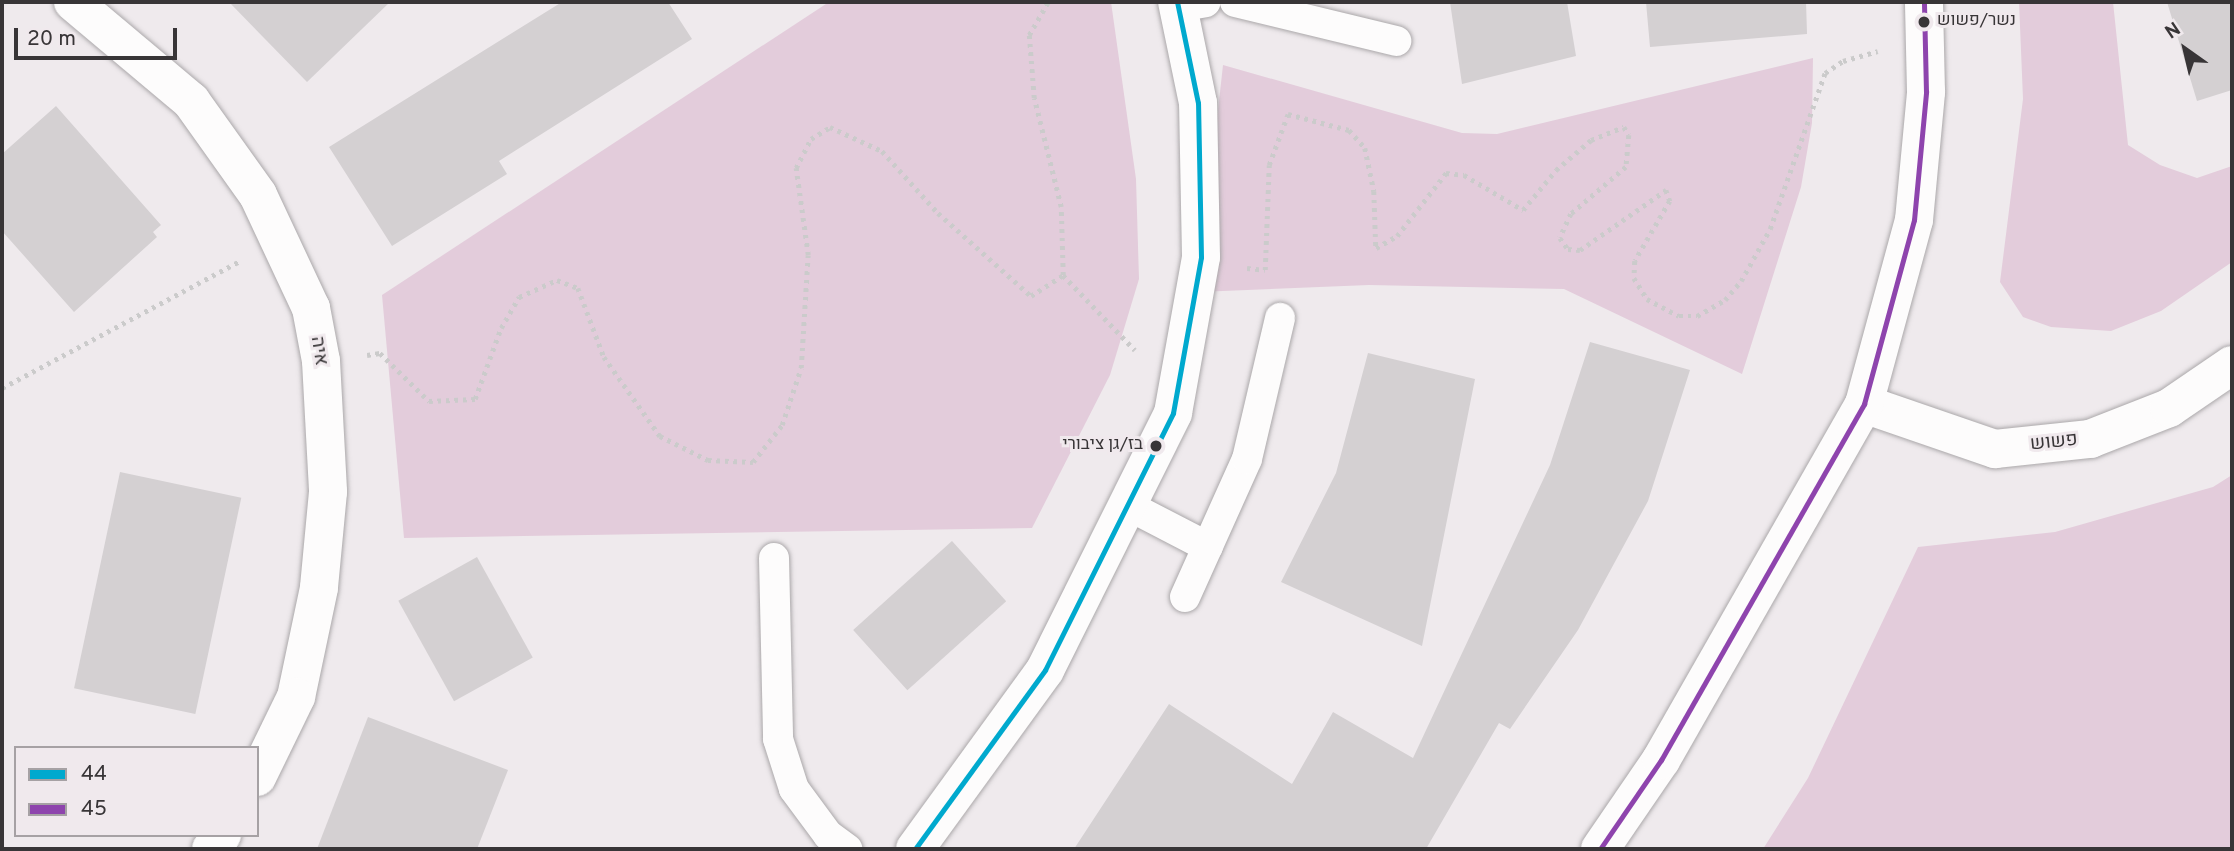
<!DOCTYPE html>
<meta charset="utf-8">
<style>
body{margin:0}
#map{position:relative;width:2234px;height:851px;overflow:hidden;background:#efeaed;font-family:Overpass,Heebo,sans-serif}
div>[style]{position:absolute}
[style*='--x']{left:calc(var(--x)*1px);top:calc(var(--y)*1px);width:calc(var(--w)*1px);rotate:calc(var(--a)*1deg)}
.green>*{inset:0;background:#e3ccdb}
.building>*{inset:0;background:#d4d0d2;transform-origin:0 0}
.path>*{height:4.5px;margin-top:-2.25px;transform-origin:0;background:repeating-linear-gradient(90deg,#cbcbcb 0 3.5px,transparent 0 8.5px)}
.roads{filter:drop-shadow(0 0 2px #aba8aa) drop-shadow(0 0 2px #aba8aa)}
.lane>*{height:30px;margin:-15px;padding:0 15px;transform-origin:15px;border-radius:15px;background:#fdfcfc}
.street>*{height:38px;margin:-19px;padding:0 19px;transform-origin:19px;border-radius:19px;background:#fdfcfc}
.secondary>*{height:38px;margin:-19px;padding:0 19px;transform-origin:19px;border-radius:19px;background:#fdfcfc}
.bus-1>*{height:5px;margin:-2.5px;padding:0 2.5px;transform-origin:2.5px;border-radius:2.5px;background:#00a9ce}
.bus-2>*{height:5px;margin:-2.5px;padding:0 2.5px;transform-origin:2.5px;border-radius:2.5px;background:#8e44ad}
.dots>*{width:19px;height:19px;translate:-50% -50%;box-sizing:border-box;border:4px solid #f0e9ed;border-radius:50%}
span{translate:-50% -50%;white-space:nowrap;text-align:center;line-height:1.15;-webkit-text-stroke:6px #f0e9ed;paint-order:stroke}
.bus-label{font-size:17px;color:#383537}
.left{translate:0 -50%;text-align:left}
.right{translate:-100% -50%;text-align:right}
.street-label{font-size:19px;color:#383537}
.frame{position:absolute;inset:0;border:4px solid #383537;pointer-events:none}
.legend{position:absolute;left:14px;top:746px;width:245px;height:91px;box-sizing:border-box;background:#f0e9ed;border:2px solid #a6a1a4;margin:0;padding:9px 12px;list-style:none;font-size:21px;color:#383537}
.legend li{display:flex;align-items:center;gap:14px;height:35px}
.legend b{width:35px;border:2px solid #a6a1a4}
.north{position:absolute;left:2150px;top:14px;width:70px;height:70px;-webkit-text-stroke:5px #f0e9ed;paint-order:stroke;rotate:326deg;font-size:19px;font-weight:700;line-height:28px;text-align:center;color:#383537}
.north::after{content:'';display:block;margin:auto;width:24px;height:32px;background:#383537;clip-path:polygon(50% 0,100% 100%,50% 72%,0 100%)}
.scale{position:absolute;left:14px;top:28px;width:163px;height:32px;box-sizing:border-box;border:4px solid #383537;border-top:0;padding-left:9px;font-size:21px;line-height:24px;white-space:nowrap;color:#383537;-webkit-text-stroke:5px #f0e9ed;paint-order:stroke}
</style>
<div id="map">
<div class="green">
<i style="clip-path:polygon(829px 2px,1111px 2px,1136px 179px,1139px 279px,1110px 375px,1032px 528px,404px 538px,382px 295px)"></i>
<i style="clip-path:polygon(2019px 2px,2113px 2px,2128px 145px,2160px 165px,2197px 178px,2232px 166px,2232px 262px,2161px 311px,2111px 331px,2051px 327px,2023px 317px,2000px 282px,2023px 99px)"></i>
<i style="clip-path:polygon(1813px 58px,1812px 123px,1801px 187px,1742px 374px,1564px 289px,1369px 285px,1198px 292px,1223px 65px,1462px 133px,1497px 134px)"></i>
<i style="clip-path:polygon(2232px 475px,2232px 849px,1763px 849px,1808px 778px,1918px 547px,2055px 532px,2213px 487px)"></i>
</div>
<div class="building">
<i style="clip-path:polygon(229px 2px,390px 2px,307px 82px)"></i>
<i style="clip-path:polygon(562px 2px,668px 2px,692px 39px,499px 161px,507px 174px,392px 246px,329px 147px)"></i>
<i style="clip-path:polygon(1450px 2px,1567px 2px,1576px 56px,1462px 84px)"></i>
<i style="clip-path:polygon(1646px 2px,1806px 2px,1807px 34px,1650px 47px)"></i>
<i style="clip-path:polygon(2167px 2px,2232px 2px,2232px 90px,2197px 101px)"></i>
<i style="clip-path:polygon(56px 106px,161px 225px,153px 232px,157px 237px,74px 312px,2px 231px,2px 154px)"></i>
<i style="clip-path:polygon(1590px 342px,1690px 370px,1648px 501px,1578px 630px,1510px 729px,1499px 723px,1426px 849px,1074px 849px,1169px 704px,1292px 784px,1333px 712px,1413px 758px,1550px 465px)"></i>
<i style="clip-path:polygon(1368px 353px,1475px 379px,1422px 646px,1281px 582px,1336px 473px)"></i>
<i style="left:120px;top:472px;width:124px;height:221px;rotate:12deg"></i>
<i style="left:952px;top:541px;width:81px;height:133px;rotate:48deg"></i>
<i style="left:477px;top:557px;width:115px;height:90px;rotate:61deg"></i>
<i style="clip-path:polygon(368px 717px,508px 770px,477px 849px,317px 849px)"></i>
</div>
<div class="path">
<i style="--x:1247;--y:268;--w:18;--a:6"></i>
<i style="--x:1265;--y:270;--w:105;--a:-87.8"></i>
<i style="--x:1269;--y:165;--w:54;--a:-69.6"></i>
<i style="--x:1288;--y:114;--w:63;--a:14.7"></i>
<i style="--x:1349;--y:130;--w:24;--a:48"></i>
<i style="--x:1365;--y:148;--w:44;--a:78.2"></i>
<i style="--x:1374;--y:191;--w:57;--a:88"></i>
<i style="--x:1376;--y:248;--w:24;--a:-30"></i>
<i style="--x:1397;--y:236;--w:80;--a:-52.1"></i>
<i style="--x:1446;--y:173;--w:18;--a:6"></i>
<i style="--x:1464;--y:175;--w:69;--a:30.7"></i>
<i style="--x:1523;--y:210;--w:52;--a:-50.5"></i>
<i style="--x:1556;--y:170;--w:46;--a:-40.6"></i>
<i style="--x:1591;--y:140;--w:35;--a:-22"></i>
<i style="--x:1624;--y:127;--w:9;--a:58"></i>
<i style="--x:1629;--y:135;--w:32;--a:95"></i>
<i style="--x:1626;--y:167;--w:72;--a:139.5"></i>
<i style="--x:1571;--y:214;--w:26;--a:115"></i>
<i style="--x:1560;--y:238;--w:14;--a:54"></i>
<i style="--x:1568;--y:249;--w:12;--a:5"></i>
<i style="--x:1580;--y:250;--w:105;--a:-34.9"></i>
<i style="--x:1666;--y:190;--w:12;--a:70"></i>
<i style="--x:1670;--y:201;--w:69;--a:120.3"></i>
<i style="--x:1635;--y:261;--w:17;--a:93"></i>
<i style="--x:1634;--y:278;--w:25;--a:58"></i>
<i style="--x:1647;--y:299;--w:36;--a:28"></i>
<i style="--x:1679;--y:316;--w:18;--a:0"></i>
<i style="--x:1697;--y:316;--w:32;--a:-30"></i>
<i style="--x:1725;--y:300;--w:25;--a:-50"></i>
<i style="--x:1741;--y:281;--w:60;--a:-60.9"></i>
<i style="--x:1770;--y:229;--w:165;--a:-70.6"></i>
<i style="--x:1825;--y:73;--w:22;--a:-34"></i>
<i style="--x:1843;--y:61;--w:36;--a:-16"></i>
<i style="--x:1063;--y:275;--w:104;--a:46.2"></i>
<i style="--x:367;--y:355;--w:13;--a:-9"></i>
<i style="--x:380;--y:353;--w:69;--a:44.4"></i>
<i style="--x:429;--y:401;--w:46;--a:-2.5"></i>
<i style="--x:475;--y:399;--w:76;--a:-69.9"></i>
<i style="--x:501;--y:328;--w:36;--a:-60"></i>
<i style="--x:519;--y:297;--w:42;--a:-24.1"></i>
<i style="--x:557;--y:280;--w:22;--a:21"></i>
<i style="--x:578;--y:288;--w:74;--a:69.4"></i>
<i style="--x:604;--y:357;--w:97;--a:54.7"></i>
<i style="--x:660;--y:436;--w:54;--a:26.6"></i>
<i style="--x:708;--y:460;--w:45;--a:2.5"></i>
<i style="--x:753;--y:462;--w:47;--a:-51.9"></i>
<i style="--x:782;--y:425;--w:60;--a:-71.6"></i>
<i style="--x:801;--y:368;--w:113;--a:-86.5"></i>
<i style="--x:808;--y:255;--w:88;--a:-97.9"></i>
<i style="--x:796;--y:168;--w:33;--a:-63"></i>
<i style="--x:811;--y:139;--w:22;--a:-32"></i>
<i style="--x:830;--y:127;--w:57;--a:24.8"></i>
<i style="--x:882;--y:151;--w:84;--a:47.9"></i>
<i style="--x:938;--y:213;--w:125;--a:41.7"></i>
<i style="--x:1031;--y:296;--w:38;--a:-33"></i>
<i style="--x:1063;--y:275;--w:68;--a:-91.7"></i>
<i style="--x:1061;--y:207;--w:112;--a:-103.9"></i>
<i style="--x:1034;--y:98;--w:63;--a:-94.5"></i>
<i style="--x:1029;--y:35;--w:38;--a:-60"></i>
<i style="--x:2;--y:388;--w:268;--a:-28.1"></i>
</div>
<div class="roads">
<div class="lane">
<i style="--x:1235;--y:2;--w:166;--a:13.6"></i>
<i style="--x:1178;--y:7;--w:28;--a:-10"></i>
<i style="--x:1127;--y:505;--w:91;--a:27.4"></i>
<i style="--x:774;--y:558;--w:181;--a:88.7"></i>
<i style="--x:778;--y:739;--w:52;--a:72.3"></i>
<i style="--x:794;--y:789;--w:57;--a:53.5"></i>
<i style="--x:828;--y:835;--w:24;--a:36"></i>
<i style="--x:1185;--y:597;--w:151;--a:-65.8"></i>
<i style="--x:1247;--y:459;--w:145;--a:-76.8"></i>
</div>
<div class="street">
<i style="--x:73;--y:2;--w:154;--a:40"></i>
<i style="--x:191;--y:101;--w:115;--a:54.5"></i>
<i style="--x:258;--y:195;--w:125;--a:64.9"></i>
<i style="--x:311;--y:308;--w:54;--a:79.3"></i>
<i style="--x:321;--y:361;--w:131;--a:86.9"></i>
<i style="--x:328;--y:492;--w:96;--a:95.4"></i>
<i style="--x:319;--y:588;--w:111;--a:101.9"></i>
<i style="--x:296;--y:697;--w:89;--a:116"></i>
<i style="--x:1864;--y:404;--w:139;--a:19"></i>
<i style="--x:1995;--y:449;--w:96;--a:-6"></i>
<i style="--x:2090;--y:439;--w:85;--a:-21.4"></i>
<i style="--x:2169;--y:408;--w:76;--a:-34.3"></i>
<i style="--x:211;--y:849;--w:18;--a:-52"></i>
<i style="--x:915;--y:849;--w:221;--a:-54"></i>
<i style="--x:1045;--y:670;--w:287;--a:-63.5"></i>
<i style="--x:1173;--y:413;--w:158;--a:-79.8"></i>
<i style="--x:1201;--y:257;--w:154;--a:-91.1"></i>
<i style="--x:1198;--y:103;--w:103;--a:-101.7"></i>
</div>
<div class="secondary">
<i style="--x:1600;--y:849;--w:108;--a:-55.6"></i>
<i style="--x:1661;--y:760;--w:410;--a:-60.3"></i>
<i style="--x:1864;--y:404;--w:191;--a:-74.8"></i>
<i style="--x:1914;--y:220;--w:129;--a:-84.6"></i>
<i style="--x:1926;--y:92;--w:90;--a:-91.3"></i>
</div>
</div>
<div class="bus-1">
<i style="--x:915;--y:849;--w:221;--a:-54"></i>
<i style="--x:1045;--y:670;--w:287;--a:-63.5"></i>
<i style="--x:1173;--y:413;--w:158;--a:-79.8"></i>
<i style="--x:1201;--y:257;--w:154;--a:-91.1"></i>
<i style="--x:1198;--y:103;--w:103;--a:-101.7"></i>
</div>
<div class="bus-2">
<i style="--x:1600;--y:849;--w:108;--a:-55.6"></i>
<i style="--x:1661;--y:760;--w:410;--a:-60.3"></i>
<i style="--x:1864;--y:404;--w:191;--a:-74.8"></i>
<i style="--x:1914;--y:220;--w:129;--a:-84.6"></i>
<i style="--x:1926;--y:92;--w:90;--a:-91.3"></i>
</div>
<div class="dots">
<i style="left:1924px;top:22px;background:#383537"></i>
<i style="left:1156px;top:446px;background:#383537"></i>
</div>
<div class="bus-label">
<span class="left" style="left:1937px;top:22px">נשר/פשוש</span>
<span class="right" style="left:1143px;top:446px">בז/גן ציבורי</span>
</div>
<div class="street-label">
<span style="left:318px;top:351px;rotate:81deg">איה</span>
<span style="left:2054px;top:443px;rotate:-6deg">פשוש</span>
</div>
<div class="frame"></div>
<ul class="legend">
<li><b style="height:9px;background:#00a9ce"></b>44</li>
<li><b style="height:9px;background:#8e44ad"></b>45</li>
</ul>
<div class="north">N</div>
<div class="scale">20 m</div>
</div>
